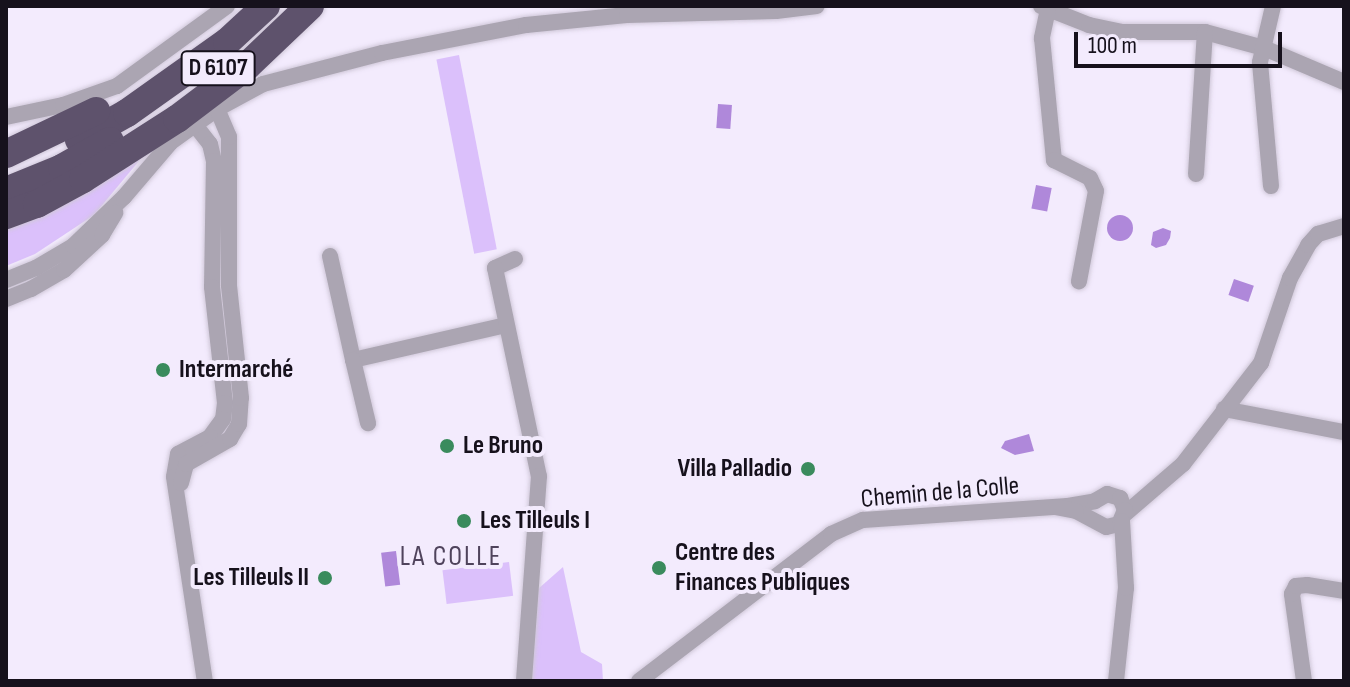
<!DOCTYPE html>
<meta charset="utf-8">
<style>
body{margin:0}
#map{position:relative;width:1350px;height:687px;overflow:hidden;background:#f3ebfd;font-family:"Sofia Sans Condensed",sans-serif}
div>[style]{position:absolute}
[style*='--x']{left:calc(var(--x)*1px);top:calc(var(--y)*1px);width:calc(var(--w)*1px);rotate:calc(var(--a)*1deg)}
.green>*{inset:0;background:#dbc0fb;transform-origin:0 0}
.water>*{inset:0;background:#af88da;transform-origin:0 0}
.round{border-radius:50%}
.roads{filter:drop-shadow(0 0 2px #d0c8d9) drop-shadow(0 0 2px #d0c8d9)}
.street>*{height:16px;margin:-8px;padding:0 8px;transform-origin:8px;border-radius:8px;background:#aba5b2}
.highway>*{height:28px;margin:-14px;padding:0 14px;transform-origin:14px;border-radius:14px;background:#5e526c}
.dots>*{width:22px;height:22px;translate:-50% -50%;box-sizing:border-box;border:4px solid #f3ebfd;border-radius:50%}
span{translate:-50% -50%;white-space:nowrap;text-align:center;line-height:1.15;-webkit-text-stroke:8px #f3ebfd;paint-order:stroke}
.shield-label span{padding:2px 6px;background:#f3ebfd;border:2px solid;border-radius:6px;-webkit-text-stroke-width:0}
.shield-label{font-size:24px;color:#16111c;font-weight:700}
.poi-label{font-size:26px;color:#16111c;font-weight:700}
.left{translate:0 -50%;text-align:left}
.right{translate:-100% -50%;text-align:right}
.street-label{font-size:26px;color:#16111c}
.neighbourhood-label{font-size:28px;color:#4f435c;letter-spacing:2px}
.frame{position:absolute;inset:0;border:8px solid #16111c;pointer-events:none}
.scale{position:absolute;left:1074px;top:32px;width:208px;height:36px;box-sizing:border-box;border:4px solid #16111c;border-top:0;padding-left:10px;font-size:24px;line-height:28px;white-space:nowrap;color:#16111c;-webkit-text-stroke:6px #f3ebfd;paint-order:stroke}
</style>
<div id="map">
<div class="green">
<i style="left:459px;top:55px;width:198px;height:23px;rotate:79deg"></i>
<i style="clip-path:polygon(148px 150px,94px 215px,35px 254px,6px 266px,6px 221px)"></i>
<i style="left:509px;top:562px;width:34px;height:67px;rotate:83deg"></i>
<i style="clip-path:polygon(563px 567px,581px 652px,602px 664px,603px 681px,531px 681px,538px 589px)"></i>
</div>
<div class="water">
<i style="left:718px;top:104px;width:14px;height:24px;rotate:4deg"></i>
<i style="left:1036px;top:185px;width:16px;height:24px;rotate:11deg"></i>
<i class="round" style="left:1107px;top:215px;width:26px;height:26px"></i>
<i style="clip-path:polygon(1163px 228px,1171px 231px,1170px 238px,1166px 245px,1156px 248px,1151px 245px,1153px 232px)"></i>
<i style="left:1234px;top:279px;width:21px;height:17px;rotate:19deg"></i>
<i style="clip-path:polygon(1029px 434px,1034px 451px,1015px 455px,1001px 448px,1005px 441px)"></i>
<i style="left:396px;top:551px;width:34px;height:15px;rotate:83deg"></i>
</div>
<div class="roads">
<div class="street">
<i style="--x:1041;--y:6;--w:52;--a:21.6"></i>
<i style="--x:1089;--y:25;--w:33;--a:12"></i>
<i style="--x:1121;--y:32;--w:84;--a:0"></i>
<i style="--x:1205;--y:32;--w:61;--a:15.2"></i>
<i style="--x:1264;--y:48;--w:87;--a:23"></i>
<i style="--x:1048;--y:9;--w:30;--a:102"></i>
<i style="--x:1042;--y:38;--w:123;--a:84.4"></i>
<i style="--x:1054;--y:160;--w:40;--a:26.6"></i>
<i style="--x:1090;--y:178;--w:14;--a:65"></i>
<i style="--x:1096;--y:191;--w:92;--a:100.7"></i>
<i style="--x:6;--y:117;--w:58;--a:-11.9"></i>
<i style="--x:63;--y:105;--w:57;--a:-19.4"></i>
<i style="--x:117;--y:86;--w:136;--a:-36"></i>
<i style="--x:195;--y:125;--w:24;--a:52"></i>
<i style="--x:210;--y:144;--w:17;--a:77"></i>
<i style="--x:214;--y:161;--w:126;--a:90.9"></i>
<i style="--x:212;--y:287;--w:117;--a:83.6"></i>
<i style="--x:225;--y:403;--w:16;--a:97"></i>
<i style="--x:223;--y:419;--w:22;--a:126"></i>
<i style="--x:210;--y:437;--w:36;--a:152"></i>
<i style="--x:178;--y:454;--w:23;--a:100"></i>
<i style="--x:174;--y:477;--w:206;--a:81.4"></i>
<i style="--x:1196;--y:174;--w:142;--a:-86.4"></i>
<i style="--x:1271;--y:186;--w:124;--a:-95.1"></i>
<i style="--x:1260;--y:62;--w:57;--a:-76.9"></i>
<i style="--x:330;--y:256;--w:107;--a:77.5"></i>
<i style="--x:353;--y:360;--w:157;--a:-12.9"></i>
<i style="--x:515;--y:259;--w:22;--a:156"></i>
<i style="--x:495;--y:268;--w:213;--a:78.1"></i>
<i style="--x:539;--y:476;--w:206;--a:94.2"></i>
<i style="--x:6;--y:280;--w:32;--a:-22"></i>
<i style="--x:36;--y:268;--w:43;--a:-30.7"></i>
<i style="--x:73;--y:246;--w:71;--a:-43.9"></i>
<i style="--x:124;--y:197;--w:72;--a:-49.5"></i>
<i style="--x:171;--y:142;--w:57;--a:-35.7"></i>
<i style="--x:217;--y:109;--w:52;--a:-28.5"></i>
<i style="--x:263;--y:84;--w:123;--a:-14.6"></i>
<i style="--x:382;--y:53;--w:147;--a:-11"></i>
<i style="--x:526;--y:25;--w:101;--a:-5.7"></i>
<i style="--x:627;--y:15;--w:149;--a:-1.5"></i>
<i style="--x:776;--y:11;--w:41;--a:-7"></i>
<i style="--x:6;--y:299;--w:27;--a:-22"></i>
<i style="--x:31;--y:289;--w:38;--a:-30"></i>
<i style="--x:64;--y:270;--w:52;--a:-42.6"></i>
<i style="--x:102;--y:235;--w:26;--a:-59"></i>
<i style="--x:353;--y:360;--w:65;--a:76.6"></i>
<i style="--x:1224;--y:409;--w:122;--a:10.9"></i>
<i style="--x:181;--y:483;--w:20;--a:-75"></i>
<i style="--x:186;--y:464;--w:51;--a:-29.6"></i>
<i style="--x:230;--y:439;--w:17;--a:-59"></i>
<i style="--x:239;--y:424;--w:26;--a:-86"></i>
<i style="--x:241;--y:398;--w:114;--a:-96.1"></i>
<i style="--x:229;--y:285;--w:148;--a:-90"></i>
<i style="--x:229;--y:137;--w:30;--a:-113"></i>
<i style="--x:1125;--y:514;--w:77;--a:-40.8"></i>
<i style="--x:1183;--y:464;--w:128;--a:-52.3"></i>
<i style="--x:1261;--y:363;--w:90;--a:-71.2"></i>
<i style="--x:1290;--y:278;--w:38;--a:-61"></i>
<i style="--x:1308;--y:245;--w:15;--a:-48"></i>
<i style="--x:1318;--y:234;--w:27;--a:-17"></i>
<i style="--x:639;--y:681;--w:242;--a:-37.4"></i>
<i style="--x:831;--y:534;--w:35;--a:-24"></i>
<i style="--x:863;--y:520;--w:205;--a:-3.9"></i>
<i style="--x:1068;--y:506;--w:27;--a:-10"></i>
<i style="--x:1095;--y:501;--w:14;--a:-30"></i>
<i style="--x:1107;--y:494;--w:14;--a:17"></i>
<i style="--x:1120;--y:498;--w:13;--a:67"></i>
<i style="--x:1125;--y:510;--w:15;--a:113"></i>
<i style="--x:1119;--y:524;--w:13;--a:167"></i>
<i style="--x:1106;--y:527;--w:34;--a:-152"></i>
<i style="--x:1076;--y:511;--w:20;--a:-169"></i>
<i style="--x:1116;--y:681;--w:94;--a:-83.9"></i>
<i style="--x:1126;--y:588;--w:67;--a:-93.4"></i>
<i style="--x:1304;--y:681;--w:88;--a:-97.9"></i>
<i style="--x:1292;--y:594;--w:9;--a:-63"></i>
<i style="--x:1296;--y:586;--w:11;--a:-5"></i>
<i style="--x:1307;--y:585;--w:37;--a:9"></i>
</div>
<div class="highway">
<i style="--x:79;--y:140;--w:55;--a:-29.4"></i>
<i style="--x:127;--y:113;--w:123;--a:-35.4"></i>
<i style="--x:227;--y:42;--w:53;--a:-42.7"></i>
<i style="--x:6;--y:154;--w:100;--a:-25.5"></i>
<i style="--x:6;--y:191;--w:61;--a:-22.3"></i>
<i style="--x:62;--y:168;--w:55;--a:-29.4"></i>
<i style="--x:6;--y:215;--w:33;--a:-20"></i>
<i style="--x:37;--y:204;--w:52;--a:-28.5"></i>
<i style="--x:83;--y:179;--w:112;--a:-32.6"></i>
<i style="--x:177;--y:119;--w:88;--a:-37.1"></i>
<i style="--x:247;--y:66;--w:87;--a:-43.6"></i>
</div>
</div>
<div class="dots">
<i style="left:163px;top:370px;background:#3a8b5d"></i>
<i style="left:447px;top:446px;background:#3a8b5d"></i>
<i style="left:808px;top:469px;background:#3a8b5d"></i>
<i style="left:464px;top:521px;background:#3a8b5d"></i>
<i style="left:659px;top:568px;background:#3a8b5d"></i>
<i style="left:325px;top:578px;background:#3a8b5d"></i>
</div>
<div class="shield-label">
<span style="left:218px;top:68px">D 6107</span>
</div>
<div class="poi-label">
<span class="left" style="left:179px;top:370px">Intermarché</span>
<span class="left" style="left:463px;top:446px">Le Bruno</span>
<span class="right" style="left:792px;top:469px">Villa Palladio</span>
<span class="left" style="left:480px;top:521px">Les Tilleuls I</span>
<span class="left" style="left:675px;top:568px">Centre des<br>Finances Publiques</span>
<span class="right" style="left:309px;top:578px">Les Tilleuls II</span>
</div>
<div class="street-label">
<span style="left:940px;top:493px;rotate:-5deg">Chemin de la Colle</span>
</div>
<div class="neighbourhood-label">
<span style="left:451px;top:557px">LA COLLE</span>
</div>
<div class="frame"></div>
<div class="scale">100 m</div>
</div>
